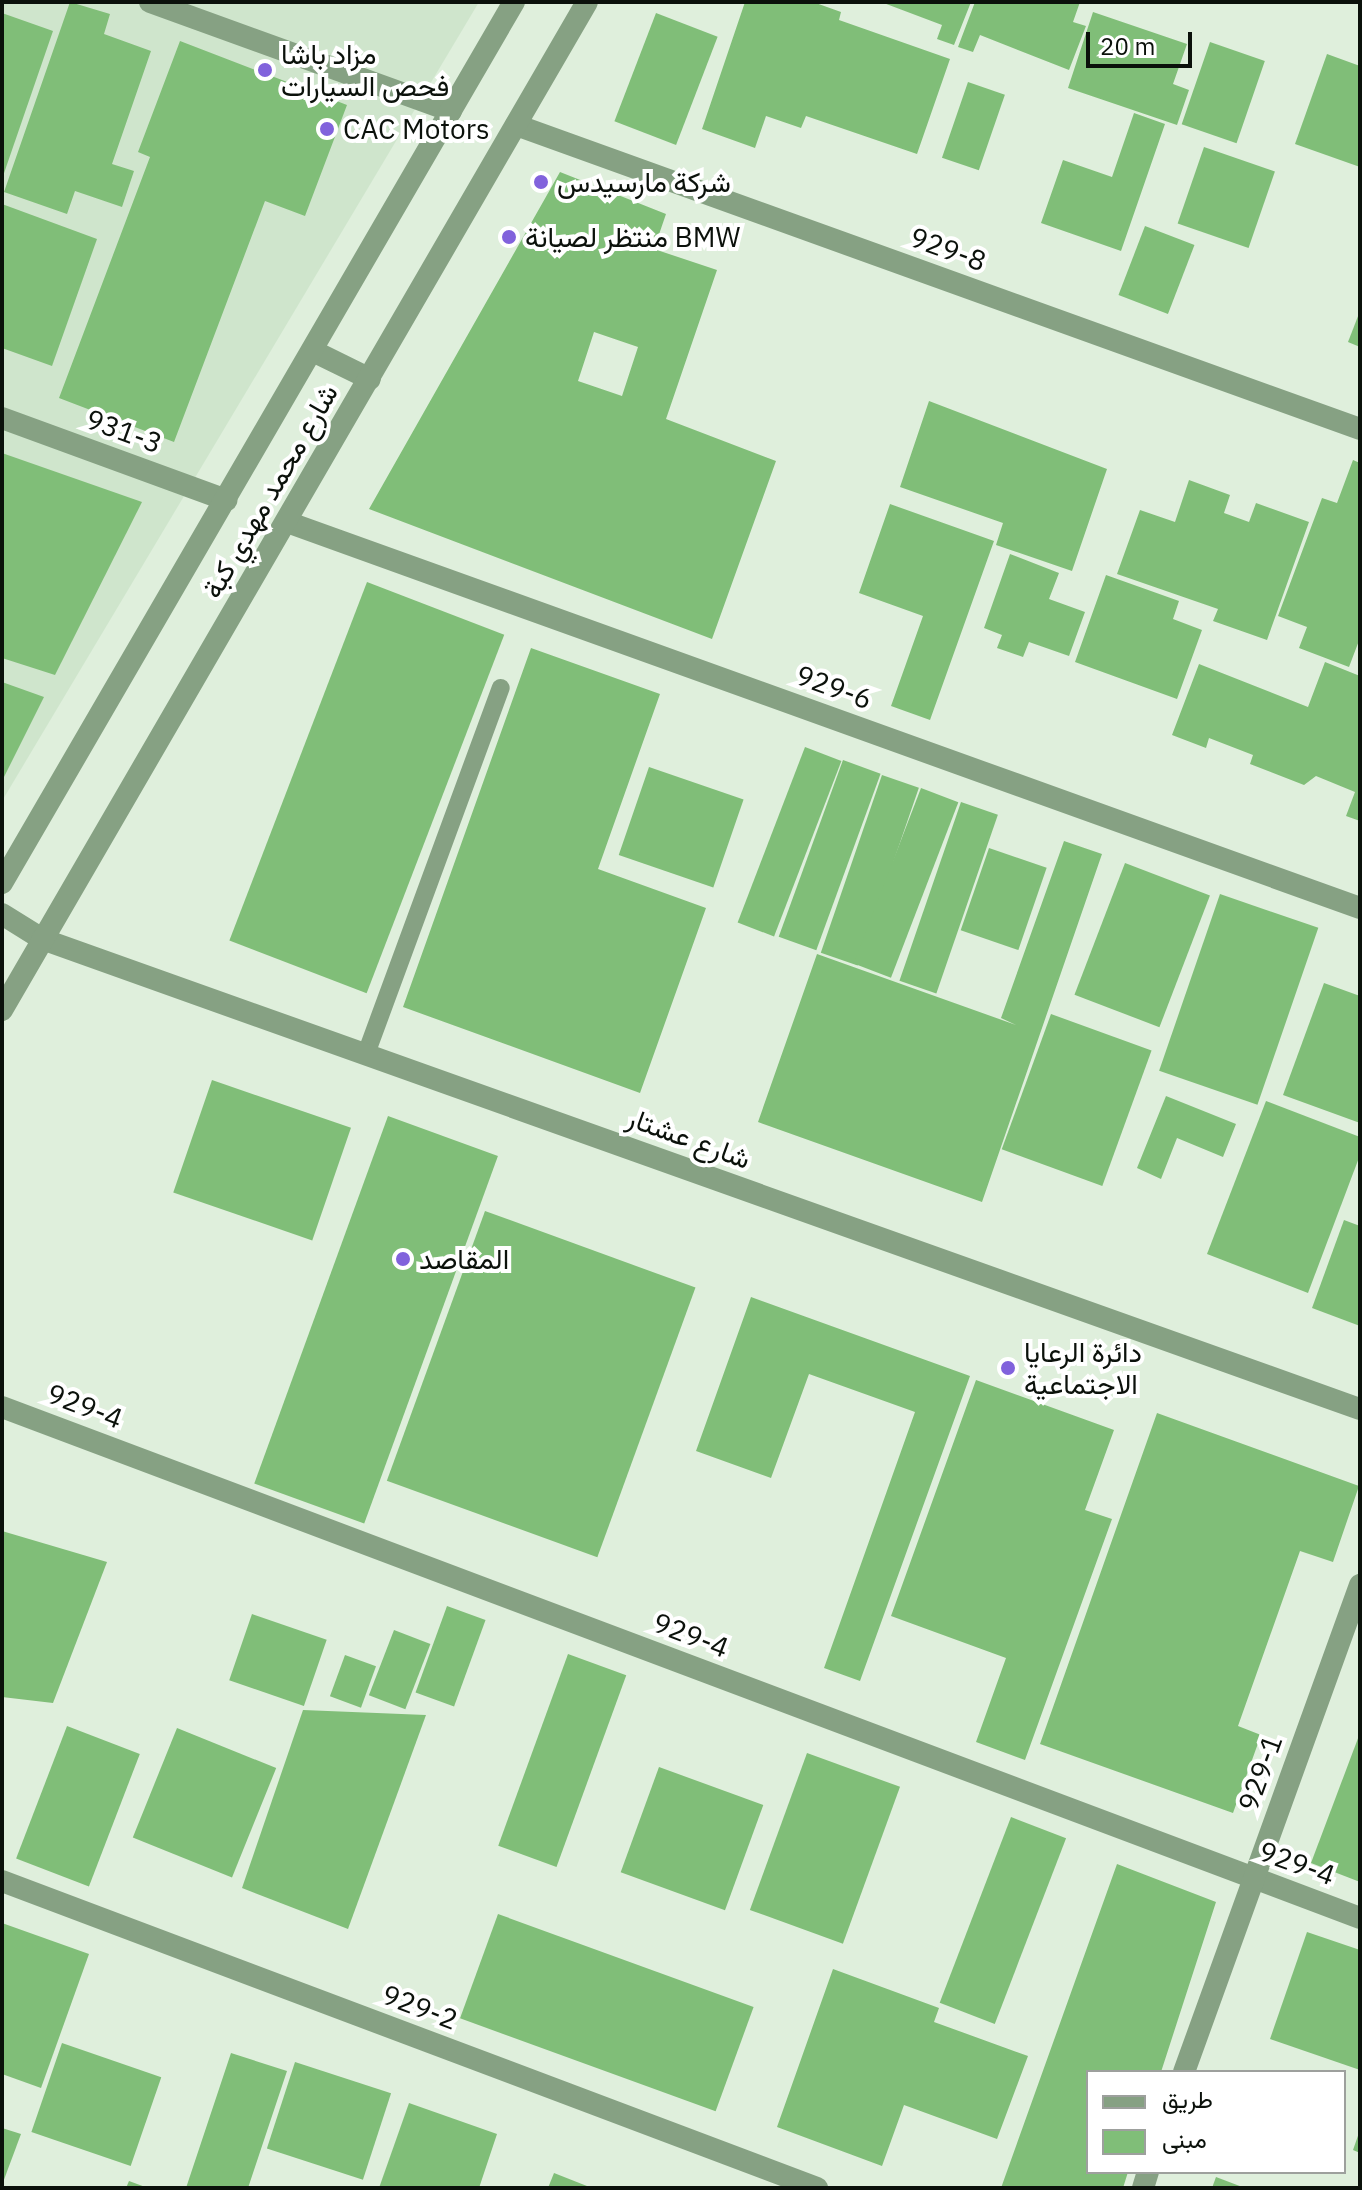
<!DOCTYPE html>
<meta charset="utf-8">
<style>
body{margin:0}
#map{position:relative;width:1362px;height:2190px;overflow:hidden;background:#dfefdc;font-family:"IBM Plex Sans",Vazirmatn,sans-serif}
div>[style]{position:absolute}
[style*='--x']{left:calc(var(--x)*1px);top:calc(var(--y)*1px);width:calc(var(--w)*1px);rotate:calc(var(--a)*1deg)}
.built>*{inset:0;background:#cfe5cc}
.building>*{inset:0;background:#80be78;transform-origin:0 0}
.service>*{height:18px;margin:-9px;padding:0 9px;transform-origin:9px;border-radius:9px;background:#86a183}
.minor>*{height:22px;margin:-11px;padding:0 11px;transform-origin:11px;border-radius:11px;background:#86a183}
.tertiary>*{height:22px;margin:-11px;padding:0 11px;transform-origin:11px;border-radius:11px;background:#86a183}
.dots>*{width:22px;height:22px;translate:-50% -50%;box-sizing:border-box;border:4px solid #fff;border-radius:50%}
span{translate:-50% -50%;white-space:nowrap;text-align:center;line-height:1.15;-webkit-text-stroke:8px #fff;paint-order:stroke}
.poi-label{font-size:28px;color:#0b110b}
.left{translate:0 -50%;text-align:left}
.street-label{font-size:28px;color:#0b110b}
.frame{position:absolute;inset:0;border:4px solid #0b110b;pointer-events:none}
.legend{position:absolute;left:1086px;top:2070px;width:260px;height:104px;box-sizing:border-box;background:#fff;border:2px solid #9da09d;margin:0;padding:10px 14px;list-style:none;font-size:24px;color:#0b110b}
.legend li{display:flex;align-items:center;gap:16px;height:40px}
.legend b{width:40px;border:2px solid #9da09d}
.scale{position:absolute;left:1086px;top:32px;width:106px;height:36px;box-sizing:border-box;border:4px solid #0b110b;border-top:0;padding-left:10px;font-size:24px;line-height:28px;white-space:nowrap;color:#0b110b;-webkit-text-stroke:6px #fff;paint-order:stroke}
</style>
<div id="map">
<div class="built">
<i style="clip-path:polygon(2px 2px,479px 2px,2px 801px)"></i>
</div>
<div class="building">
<i style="clip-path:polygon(70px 2px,110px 14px,104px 34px,151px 51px,112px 164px,134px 171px,122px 207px,75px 191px,67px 214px,4px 192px)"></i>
<i style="clip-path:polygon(745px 2px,813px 2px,841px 12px,839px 20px,950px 59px,917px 154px,806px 116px,801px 128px,766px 116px,755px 148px,702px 129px)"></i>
<i style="clip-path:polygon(881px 2px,971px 2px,954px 45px,937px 39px,942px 25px)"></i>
<i style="clip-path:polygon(975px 2px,1080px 2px,1073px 22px,1086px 26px,1069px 70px,980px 35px,973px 52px,958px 47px)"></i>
<i style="clip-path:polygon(1093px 12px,1187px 44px,1173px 84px,1189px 90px,1177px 125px,1068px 88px)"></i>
<i style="clip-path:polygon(2px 13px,53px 31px,2px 179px)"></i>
<i style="left:656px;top:13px;width:66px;height:116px;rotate:21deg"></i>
<i style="clip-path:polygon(180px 41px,347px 105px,305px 216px,265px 201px,174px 442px,59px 398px,150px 157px,138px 152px)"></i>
<i style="left:1210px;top:42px;width:58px;height:87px;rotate:19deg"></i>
<i style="clip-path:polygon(1327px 54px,1360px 66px,1360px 167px,1295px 144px)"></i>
<i style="left:968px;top:82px;width:39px;height:80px;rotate:19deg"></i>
<i style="clip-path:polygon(1134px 113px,1165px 124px,1121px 251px,1041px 223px,1063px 160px,1112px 177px)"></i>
<i style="left:1204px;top:147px;width:75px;height:81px;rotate:19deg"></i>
<i style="clip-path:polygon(evenodd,560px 172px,666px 214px,654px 249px,717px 270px,666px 419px,776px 461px,712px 639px,369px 509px,560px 172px,594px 332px,638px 347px,622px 396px,578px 381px,594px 332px)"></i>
<i style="clip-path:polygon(2px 204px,97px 239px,52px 366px,2px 348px)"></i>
<i style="left:1145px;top:226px;width:53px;height:74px;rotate:21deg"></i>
<i style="clip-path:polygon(1360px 311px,1360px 347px,1348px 342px)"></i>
<i style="clip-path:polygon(929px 401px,1107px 469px,1072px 571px,996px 545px,1003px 523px,900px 487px)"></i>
<i style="clip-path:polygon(2px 453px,142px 502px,55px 675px,2px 658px)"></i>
<i style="clip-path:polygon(1353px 460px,1360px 463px,1360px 638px,1349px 667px,1299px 648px,1307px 627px,1278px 616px,1322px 498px,1337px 503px)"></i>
<i style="clip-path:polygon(1189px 480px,1230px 495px,1224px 513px,1249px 522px,1256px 503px,1309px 522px,1267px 640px,1213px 621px,1218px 609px,1117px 574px,1140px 510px,1175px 522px)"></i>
<i style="clip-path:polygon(890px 504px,994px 541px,930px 720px,891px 706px,923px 616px,859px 593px)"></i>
<i style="clip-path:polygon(1010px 554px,1059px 573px,1049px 599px,1085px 612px,1069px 656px,1029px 642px,1023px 657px,997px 648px,1002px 635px,984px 628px)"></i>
<i style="clip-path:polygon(1106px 575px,1179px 601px,1173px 619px,1202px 630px,1177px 699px,1075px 662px)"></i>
<i style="left:367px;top:582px;width:147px;height:384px;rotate:21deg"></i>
<i style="clip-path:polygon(531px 648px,660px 694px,598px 869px,706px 908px,640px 1093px,403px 1007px)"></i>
<i style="clip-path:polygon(1325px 662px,1360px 676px,1360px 821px,1346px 816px,1355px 792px,1316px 776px,1304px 785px,1250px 764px,1253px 755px,1209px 738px,1206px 748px,1172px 735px,1199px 664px,1308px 707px)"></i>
<i style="clip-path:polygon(2px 682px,44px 697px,2px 781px)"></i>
<i style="left:805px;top:747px;width:39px;height:188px;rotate:21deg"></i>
<i style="left:843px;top:760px;width:40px;height:188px;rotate:20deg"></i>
<i style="left:649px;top:767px;width:100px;height:93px;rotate:19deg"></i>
<i style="left:882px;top:775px;width:39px;height:188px;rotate:19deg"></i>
<i style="left:921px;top:788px;width:40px;height:188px;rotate:21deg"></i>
<i style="left:961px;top:802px;width:39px;height:189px;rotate:19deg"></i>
<i style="clip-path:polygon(1064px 841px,1102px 854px,982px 1202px,758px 1122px,817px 954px,1016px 1025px,1001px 1018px)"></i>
<i style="left:989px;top:848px;width:61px;height:87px;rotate:19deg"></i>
<i style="left:1125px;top:863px;width:91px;height:141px;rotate:21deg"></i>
<i style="left:1220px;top:894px;width:104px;height:187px;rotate:19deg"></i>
<i style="clip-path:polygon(1324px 983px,1360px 996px,1360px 1123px,1283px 1095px)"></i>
<i style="left:1051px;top:1014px;width:107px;height:144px;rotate:20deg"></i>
<i style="left:212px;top:1080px;width:147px;height:119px;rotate:19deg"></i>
<i style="clip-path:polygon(1166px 1096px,1236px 1124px,1223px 1157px,1177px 1138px,1161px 1179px,1137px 1168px)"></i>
<i style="clip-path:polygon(1266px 1101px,1360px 1137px,1360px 1155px,1308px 1293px,1207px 1254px)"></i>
<i style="left:388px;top:1116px;width:117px;height:391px;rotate:20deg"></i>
<i style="left:485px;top:1211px;width:224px;height:287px;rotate:20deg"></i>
<i style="clip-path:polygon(1344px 1220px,1360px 1226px,1360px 1326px,1312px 1308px)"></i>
<i style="clip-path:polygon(751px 1297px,970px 1376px,860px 1681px,824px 1668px,915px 1412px,809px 1374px,771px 1478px,696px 1451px)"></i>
<i style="clip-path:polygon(976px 1380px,1114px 1430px,1085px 1510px,1112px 1519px,1025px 1760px,976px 1742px,1006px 1658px,891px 1616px)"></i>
<i style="clip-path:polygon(1157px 1413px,1359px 1486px,1333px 1562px,1300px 1551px,1238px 1726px,1261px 1735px,1233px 1813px,1040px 1744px)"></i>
<i style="clip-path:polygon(2px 1531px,107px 1562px,53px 1703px,2px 1697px)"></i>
<i style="left:447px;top:1606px;width:41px;height:92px;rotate:20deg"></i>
<i style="left:252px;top:1614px;width:79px;height:70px;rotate:19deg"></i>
<i style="left:394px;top:1630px;width:39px;height:70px;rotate:21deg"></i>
<i style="left:568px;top:1654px;width:62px;height:204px;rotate:20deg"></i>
<i style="left:345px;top:1655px;width:33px;height:44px;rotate:20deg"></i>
<i style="clip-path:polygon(303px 1710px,426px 1715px,348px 1929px,242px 1888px)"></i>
<i style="left:67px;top:1726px;width:78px;height:142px;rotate:21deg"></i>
<i style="left:177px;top:1728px;width:107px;height:118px;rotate:22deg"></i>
<i style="clip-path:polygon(1360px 1733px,1360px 1882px,1311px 1863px)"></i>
<i style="left:807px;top:1753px;width:99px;height:167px;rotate:20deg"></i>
<i style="left:659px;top:1767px;width:111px;height:112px;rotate:20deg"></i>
<i style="left:1011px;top:1817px;width:59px;height:199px;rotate:21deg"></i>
<i style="clip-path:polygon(1117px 1864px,1216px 1902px,1161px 2072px,1088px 2072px,1088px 2172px,1128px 2172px,1123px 2188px,1001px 2188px)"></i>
<i style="left:498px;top:1914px;width:272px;height:111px;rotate:20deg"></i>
<i style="clip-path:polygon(2px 1923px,89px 1954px,41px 2088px,2px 2074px)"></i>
<i style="clip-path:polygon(1307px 1932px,1360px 1950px,1360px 2070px,1270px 2039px)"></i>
<i style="clip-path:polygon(833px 1969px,939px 2008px,934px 2022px,1028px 2056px,997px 2139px,904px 2105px,882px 2166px,777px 2127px)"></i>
<i style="left:62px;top:2043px;width:105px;height:94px;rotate:19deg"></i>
<i style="clip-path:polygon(231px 2053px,287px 2071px,248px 2188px,186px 2188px)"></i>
<i style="left:295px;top:2062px;width:101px;height:91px;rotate:18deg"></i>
<i style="clip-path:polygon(409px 2103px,497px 2134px,479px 2188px,379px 2188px)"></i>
<i style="clip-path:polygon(2px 2128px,21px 2134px,2px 2185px)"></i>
<i style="clip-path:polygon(1360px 2130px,1360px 2153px,1353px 2150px)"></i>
<i style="clip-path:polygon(554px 2173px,592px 2188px,548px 2188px)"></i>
<i style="clip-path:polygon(1216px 2177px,1245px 2188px,1212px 2188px)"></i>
<i style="clip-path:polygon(129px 2181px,148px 2188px,126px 2188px)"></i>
</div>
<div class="service">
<i style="--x:366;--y:1054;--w:390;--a:-69.8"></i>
</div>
<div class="minor">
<i style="--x:150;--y:2;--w:320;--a:19.9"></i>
<i style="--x:516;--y:125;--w:897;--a:19.81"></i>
<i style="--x:2;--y:418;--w:239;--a:20.1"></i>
<i style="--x:287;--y:522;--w:1140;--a:19.79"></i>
<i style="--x:2;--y:1407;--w:1451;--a:20.62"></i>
<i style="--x:2;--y:1881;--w:871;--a:20.64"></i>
<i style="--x:1184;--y:2072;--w:518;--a:-70.13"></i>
<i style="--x:1143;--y:2188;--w:17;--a:-73"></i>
</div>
<div class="tertiary">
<i style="--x:315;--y:352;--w:61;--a:26.1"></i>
<i style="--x:2;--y:883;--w:1019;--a:-59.84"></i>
<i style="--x:2;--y:914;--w:47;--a:32"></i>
<i style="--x:42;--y:939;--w:1399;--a:19.63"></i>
<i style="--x:2;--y:1010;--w:1165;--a:-59.87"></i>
</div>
<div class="dots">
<i style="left:265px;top:70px;background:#8162dc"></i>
<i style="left:327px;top:129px;background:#8162dc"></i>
<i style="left:541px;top:182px;background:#8162dc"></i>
<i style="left:509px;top:237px;background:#8162dc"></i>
<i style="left:403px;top:1259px;background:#8162dc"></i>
<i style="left:1008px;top:1368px;background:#8162dc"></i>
</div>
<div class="poi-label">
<span class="left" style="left:281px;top:70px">مزاد باشا<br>فحص السيارات</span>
<span class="left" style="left:343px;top:129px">CAC Motors</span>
<span class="left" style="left:557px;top:182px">شركة مارسيدس</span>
<span class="left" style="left:525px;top:237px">منتظر لصيانة BMW</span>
<span class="left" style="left:419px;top:1259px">المقاصد</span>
<span class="left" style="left:1024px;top:1368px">دائرة الرعايا<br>الاجتماعية</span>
</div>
<div class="street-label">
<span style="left:948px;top:249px;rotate:20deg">929-8</span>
<span style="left:124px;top:431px;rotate:20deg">931-3</span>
<span style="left:270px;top:491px;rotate:-60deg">شارع محمد مهدي كبة</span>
<span style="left:834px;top:687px;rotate:20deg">929-6</span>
<span style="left:689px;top:1138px;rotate:20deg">شارع عشتار</span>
<span style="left:85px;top:1406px;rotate:21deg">929-4</span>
<span style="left:691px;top:1635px;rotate:21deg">929-4</span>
<span style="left:1260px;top:1773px;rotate:-70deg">929-1</span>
<span style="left:1297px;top:1863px;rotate:20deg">929-4</span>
<span style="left:420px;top:2007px;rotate:21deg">929-2</span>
</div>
<div class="frame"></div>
<ul class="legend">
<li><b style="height:10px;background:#86a183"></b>طريق</li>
<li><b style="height:22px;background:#80be78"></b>مبنى</li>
</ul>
<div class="scale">20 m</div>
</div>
